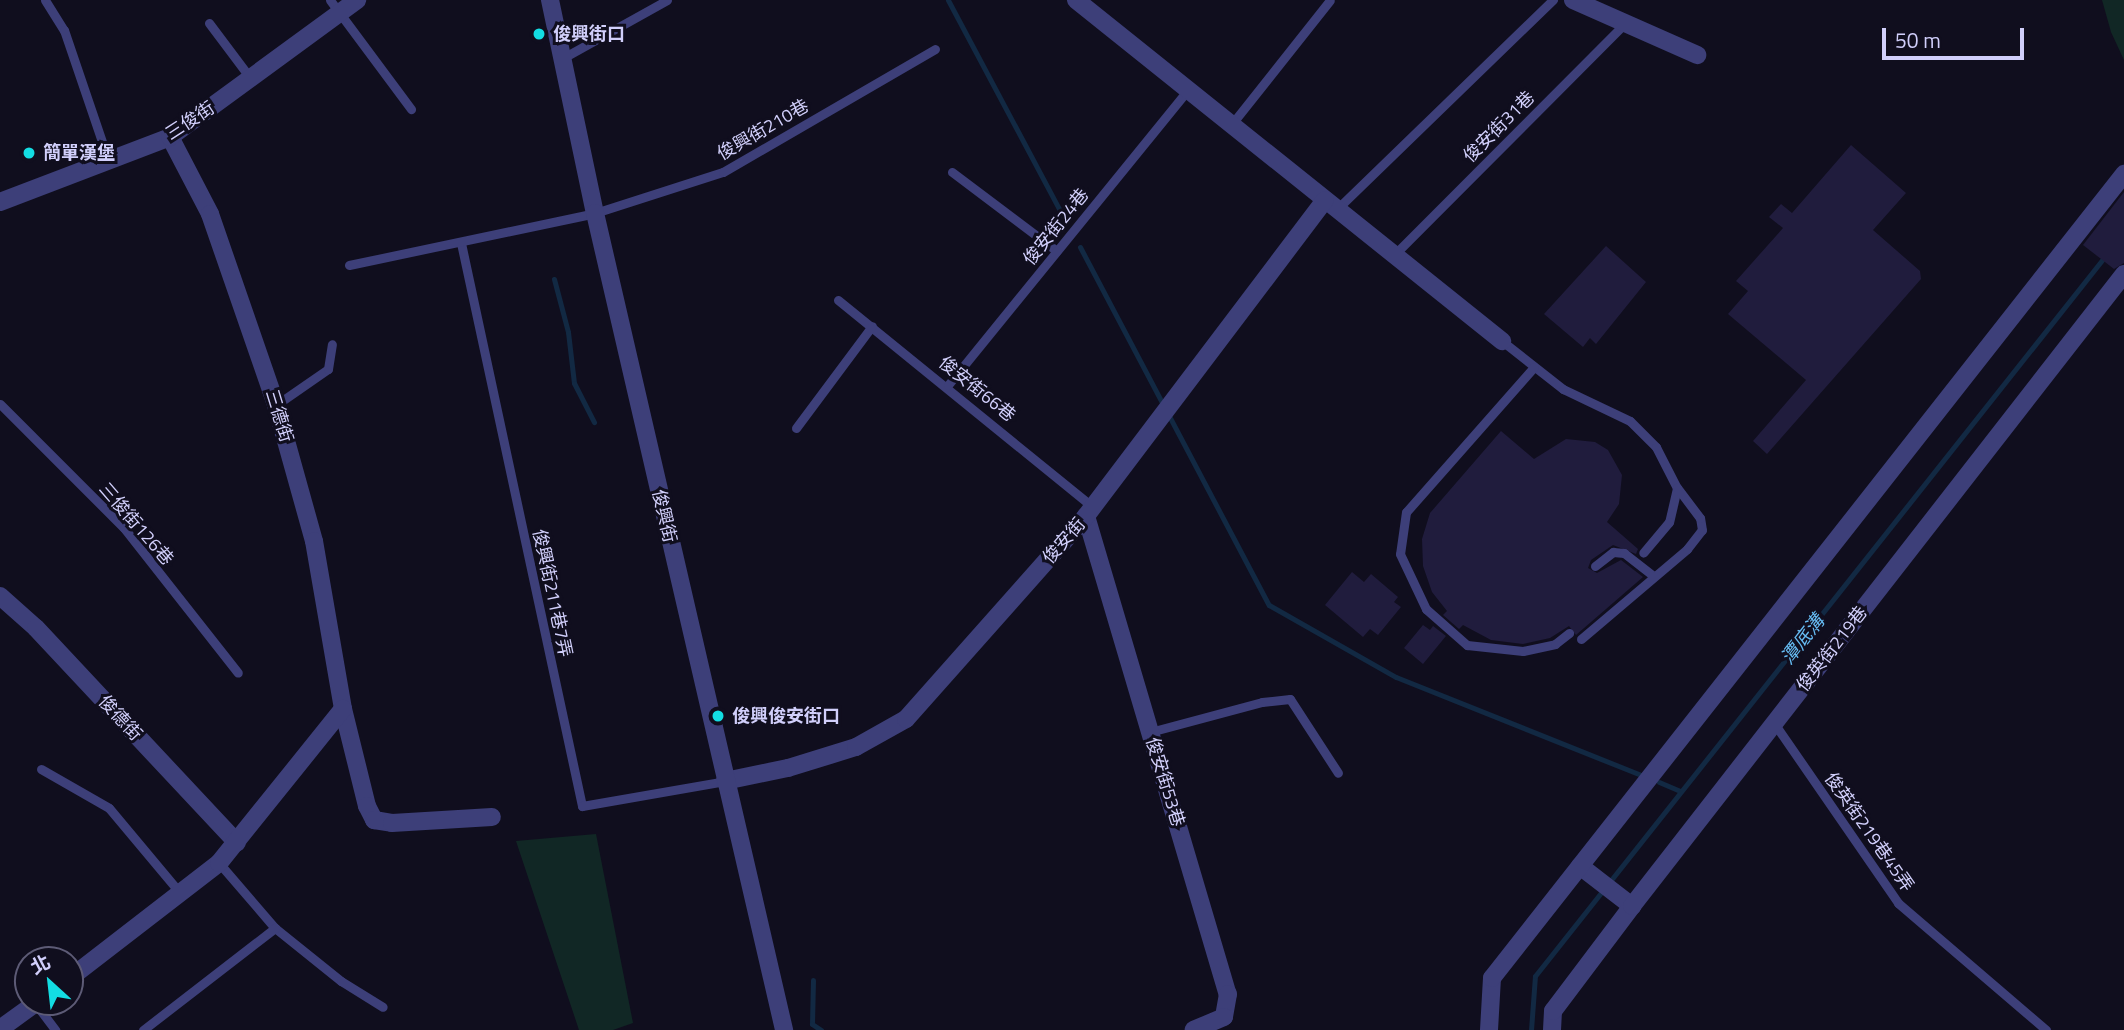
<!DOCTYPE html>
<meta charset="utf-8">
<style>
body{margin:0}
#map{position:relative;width:2124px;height:1030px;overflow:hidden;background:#100e1e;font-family:"Titillium Web","Noto Sans TC",sans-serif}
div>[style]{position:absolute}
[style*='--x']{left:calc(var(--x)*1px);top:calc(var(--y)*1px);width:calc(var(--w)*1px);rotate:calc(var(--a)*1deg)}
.green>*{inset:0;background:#112725}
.stream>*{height:5px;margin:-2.5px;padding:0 2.5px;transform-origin:2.5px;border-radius:2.5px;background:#122943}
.building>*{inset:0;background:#201c3d}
.service>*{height:9px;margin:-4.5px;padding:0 4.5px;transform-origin:4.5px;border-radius:4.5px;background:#3d3f79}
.minor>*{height:18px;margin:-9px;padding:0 9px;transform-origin:9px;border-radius:9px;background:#3d3f79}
.tertiary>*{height:18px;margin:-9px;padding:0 9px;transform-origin:9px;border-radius:9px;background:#3d3f79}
.dots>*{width:19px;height:19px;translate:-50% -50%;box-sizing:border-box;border:4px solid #100e1e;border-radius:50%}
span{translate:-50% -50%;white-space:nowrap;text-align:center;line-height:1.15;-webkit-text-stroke:6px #100e1e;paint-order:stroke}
.poi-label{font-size:18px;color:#d1cffb;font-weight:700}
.left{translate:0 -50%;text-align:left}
.street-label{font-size:18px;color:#d1cffb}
.water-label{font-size:19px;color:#66bbf2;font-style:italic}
.north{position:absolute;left:14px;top:946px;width:70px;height:70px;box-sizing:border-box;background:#100e1e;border:2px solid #5d5b76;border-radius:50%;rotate:333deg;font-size:19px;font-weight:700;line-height:28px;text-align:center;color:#d1cffb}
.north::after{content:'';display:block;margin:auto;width:24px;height:32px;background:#13dde3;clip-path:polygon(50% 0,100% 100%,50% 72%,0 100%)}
.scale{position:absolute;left:1882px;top:28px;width:142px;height:32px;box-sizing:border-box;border:4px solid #d1cffb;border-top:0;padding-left:9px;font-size:21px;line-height:24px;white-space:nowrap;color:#d1cffb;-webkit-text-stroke:5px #100e1e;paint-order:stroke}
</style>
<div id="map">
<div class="green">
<i style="clip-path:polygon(2102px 0,2124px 0,2124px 60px,2111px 32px)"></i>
<i style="clip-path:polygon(596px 834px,633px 1023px,613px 1030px,579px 1030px,516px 841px)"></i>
</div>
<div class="stream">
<i style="--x:948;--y:0;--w:247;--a:62"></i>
<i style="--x:1080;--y:247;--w:405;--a:62.2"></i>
<i style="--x:1269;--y:605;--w:146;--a:29.6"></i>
<i style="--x:1396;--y:677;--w:262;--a:21.8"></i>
<i style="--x:554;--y:279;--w:55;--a:75.2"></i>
<i style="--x:568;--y:332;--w:51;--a:83.3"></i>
<i style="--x:574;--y:383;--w:44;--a:62.9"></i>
<i style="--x:1659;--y:782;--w:23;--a:23"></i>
<i style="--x:813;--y:980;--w:44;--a:91.3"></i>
<i style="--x:812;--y:1024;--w:11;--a:34"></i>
<i style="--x:1531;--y:1030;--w:54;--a:-85.8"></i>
<i style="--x:1535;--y:976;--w:913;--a:-51.62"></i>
</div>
<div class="building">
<i style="clip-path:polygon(1851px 145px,1906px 193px,1873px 230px,1920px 271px,1921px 279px,1767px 454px,1753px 441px,1806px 380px,1728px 314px,1748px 291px,1736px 281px,1783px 228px,1769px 217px,1781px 204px,1792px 213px)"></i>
<i style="clip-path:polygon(2124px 192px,2124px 263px,2114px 269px,2083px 245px)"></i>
<i style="clip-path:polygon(1606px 246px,1646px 282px,1596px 344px,1590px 338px,1583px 347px,1544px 314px)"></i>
<i style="clip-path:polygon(1501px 431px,1534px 459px,1566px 439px,1595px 442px,1608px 450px,1622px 475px,1619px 504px,1607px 522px,1638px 549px,1636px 554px,1613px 545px,1591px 560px,1588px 568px,1597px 573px,1621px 560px,1643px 577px,1576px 635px,1569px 626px,1550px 638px,1523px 644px,1491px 640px,1463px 625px,1459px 629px,1443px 615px,1447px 611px,1432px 592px,1423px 566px,1422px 539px,1430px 513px)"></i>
<i style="clip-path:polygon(1352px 572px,1364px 582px,1371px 574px,1398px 597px,1394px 602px,1401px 607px,1378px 635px,1370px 629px,1363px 637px,1325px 605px)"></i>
<i style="clip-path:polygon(1423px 625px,1430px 630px,1433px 626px,1446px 636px,1423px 664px,1404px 648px)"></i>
</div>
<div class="service">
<i style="--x:45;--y:0;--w:36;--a:58"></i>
<i style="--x:64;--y:30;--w:139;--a:71.2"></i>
<i style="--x:330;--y:0;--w:136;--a:53.4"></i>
<i style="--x:209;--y:23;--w:70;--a:53.1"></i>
<i style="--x:563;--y:58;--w:119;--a:-29.1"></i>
<i style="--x:1231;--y:125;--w:159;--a:-51.6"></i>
<i style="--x:952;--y:172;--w:131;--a:37"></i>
<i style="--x:1337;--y:209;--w:301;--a:-44.1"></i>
<i style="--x:461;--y:243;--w:576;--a:77.87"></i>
<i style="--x:582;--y:806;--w:145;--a:-9.9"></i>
<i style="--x:1394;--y:255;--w:327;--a:-45.1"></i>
<i style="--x:349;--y:265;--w:251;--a:-11.9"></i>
<i style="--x:595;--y:213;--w:134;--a:-17.8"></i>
<i style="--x:723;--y:172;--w:245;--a:-30.1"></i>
<i style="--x:838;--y:300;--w:328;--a:39.1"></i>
<i style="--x:1502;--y:341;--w:78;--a:38.2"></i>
<i style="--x:1563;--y:389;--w:74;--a:25.5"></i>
<i style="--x:1630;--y:421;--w:37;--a:45"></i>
<i style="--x:1656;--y:447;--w:46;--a:62.9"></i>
<i style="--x:1677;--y:488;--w:35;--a:103"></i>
<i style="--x:1669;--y:522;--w:40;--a:130"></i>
<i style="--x:1534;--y:367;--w:193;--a:131.4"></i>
<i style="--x:1406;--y:512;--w:42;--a:98.1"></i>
<i style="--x:1400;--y:554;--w:61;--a:64.7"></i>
<i style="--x:1426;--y:609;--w:55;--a:41.3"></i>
<i style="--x:1467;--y:645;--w:56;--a:6.1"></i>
<i style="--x:1523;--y:651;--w:33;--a:-12"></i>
<i style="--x:1555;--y:644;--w:18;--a:-38"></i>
<i style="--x:948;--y:385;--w:380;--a:-50.9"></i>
<i style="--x:0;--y:404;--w:175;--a:45"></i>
<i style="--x:124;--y:528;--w:184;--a:51.8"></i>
<i style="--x:276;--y:405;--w:63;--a:-34.7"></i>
<i style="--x:328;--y:369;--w:25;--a:-81"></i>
<i style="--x:796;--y:428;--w:127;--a:-53.3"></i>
<i style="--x:1595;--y:566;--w:23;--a:-38"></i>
<i style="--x:1613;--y:552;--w:11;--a:5"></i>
<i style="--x:1624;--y:553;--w:37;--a:38"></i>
<i style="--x:1581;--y:639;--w:139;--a:-40.3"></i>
<i style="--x:1687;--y:549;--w:24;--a:-52"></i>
<i style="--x:1702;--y:530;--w:12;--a:-99"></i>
<i style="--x:1700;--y:518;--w:38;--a:-127"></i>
<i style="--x:1774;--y:723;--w:219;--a:55.4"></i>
<i style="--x:1898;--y:903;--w:195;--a:40.6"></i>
<i style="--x:1150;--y:732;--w:116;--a:-15"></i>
<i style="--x:1262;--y:702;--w:28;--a:-6"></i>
<i style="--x:1290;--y:699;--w:88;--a:57"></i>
<i style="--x:41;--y:769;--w:78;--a:29.8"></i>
<i style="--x:109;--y:808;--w:112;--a:50.1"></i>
<i style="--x:219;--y:863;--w:86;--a:49.3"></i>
<i style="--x:275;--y:928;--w:85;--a:38.8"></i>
<i style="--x:341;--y:981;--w:49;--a:31.8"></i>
<i style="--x:35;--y:1003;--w:34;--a:53"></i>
<i style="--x:143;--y:1030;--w:167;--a:-37.7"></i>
</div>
<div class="minor">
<i style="--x:1076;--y:0;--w:546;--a:38.68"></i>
<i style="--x:1573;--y:0;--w:136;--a:23.9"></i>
<i style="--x:170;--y:137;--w:87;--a:62.5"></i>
<i style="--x:210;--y:214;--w:202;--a:70.9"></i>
<i style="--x:276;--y:405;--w:141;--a:74.4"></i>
<i style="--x:314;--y:541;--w:170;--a:80.2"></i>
<i style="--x:343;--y:709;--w:100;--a:76.1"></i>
<i style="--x:367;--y:806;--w:16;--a:63"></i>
<i style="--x:374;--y:820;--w:18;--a:9"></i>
<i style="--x:392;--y:823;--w:100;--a:-3.4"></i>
<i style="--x:1086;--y:516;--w:499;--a:73.5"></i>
<i style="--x:1228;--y:994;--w:23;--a:100"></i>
<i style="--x:1224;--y:1017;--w:33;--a:157"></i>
<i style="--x:0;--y:596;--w:48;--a:41.6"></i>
<i style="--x:36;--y:628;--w:294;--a:46.9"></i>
<i style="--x:725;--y:781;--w:64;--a:-11.7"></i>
<i style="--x:788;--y:768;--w:71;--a:-17.2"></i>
<i style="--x:856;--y:747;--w:57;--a:-29.2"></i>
<i style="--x:906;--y:719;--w:271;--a:-48.4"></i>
<i style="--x:1086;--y:516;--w:396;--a:-52.9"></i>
<i style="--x:1580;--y:866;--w:66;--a:37.6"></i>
<i style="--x:70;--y:978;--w:188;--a:-37.7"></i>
<i style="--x:219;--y:863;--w:198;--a:-51.2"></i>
<i style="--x:0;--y:1029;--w:46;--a:-36.1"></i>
<i style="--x:1489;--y:1030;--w:52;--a:-86.7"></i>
<i style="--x:1492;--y:978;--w:1023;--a:-51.83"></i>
<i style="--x:1552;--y:1030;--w:19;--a:-87"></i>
<i style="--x:1553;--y:1011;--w:131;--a:-53"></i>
<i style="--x:1632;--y:906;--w:801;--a:-52.1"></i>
</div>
<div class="tertiary">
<i style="--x:550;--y:0;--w:218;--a:78.1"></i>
<i style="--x:595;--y:213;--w:839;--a:76.97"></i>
<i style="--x:0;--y:202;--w:182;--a:-20.9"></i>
<i style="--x:170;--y:137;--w:232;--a:-36.2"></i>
</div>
<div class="dots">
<i style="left:539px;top:34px;background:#13dde3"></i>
<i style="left:29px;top:153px;background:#13dde3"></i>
<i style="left:718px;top:716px;background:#13dde3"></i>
</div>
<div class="poi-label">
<span class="left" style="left:553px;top:34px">俊興街口</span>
<span class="left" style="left:43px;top:153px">簡單漢堡</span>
<span class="left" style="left:732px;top:716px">俊興俊安街口</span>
</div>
<div class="street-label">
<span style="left:190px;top:121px;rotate:-33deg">三俊街</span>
<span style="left:1499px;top:127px;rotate:-45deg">俊安街31巷</span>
<span style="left:763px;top:130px;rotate:-30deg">俊興街210巷</span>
<span style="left:1056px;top:227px;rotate:-51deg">俊安街24巷</span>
<span style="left:977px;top:389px;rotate:39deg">俊安街66巷</span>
<span style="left:279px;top:416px;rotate:73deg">三德街</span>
<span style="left:664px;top:516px;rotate:77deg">俊興街</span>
<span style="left:136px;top:524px;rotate:49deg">三俊街126巷</span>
<span style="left:1064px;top:541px;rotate:-49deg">俊安街</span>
<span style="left:552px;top:593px;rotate:78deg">俊興街211巷7弄</span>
<span style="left:1832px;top:649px;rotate:-52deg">俊英街219巷</span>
<span style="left:120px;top:718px;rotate:47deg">俊德街</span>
<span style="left:1165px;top:782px;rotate:73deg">俊安街53巷</span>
<span style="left:1869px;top:832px;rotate:55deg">俊英街219巷45弄</span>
</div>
<div class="water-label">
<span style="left:1802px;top:639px;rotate:-52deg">潭底溝</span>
</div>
<div class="north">北</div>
<div class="scale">50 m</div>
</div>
